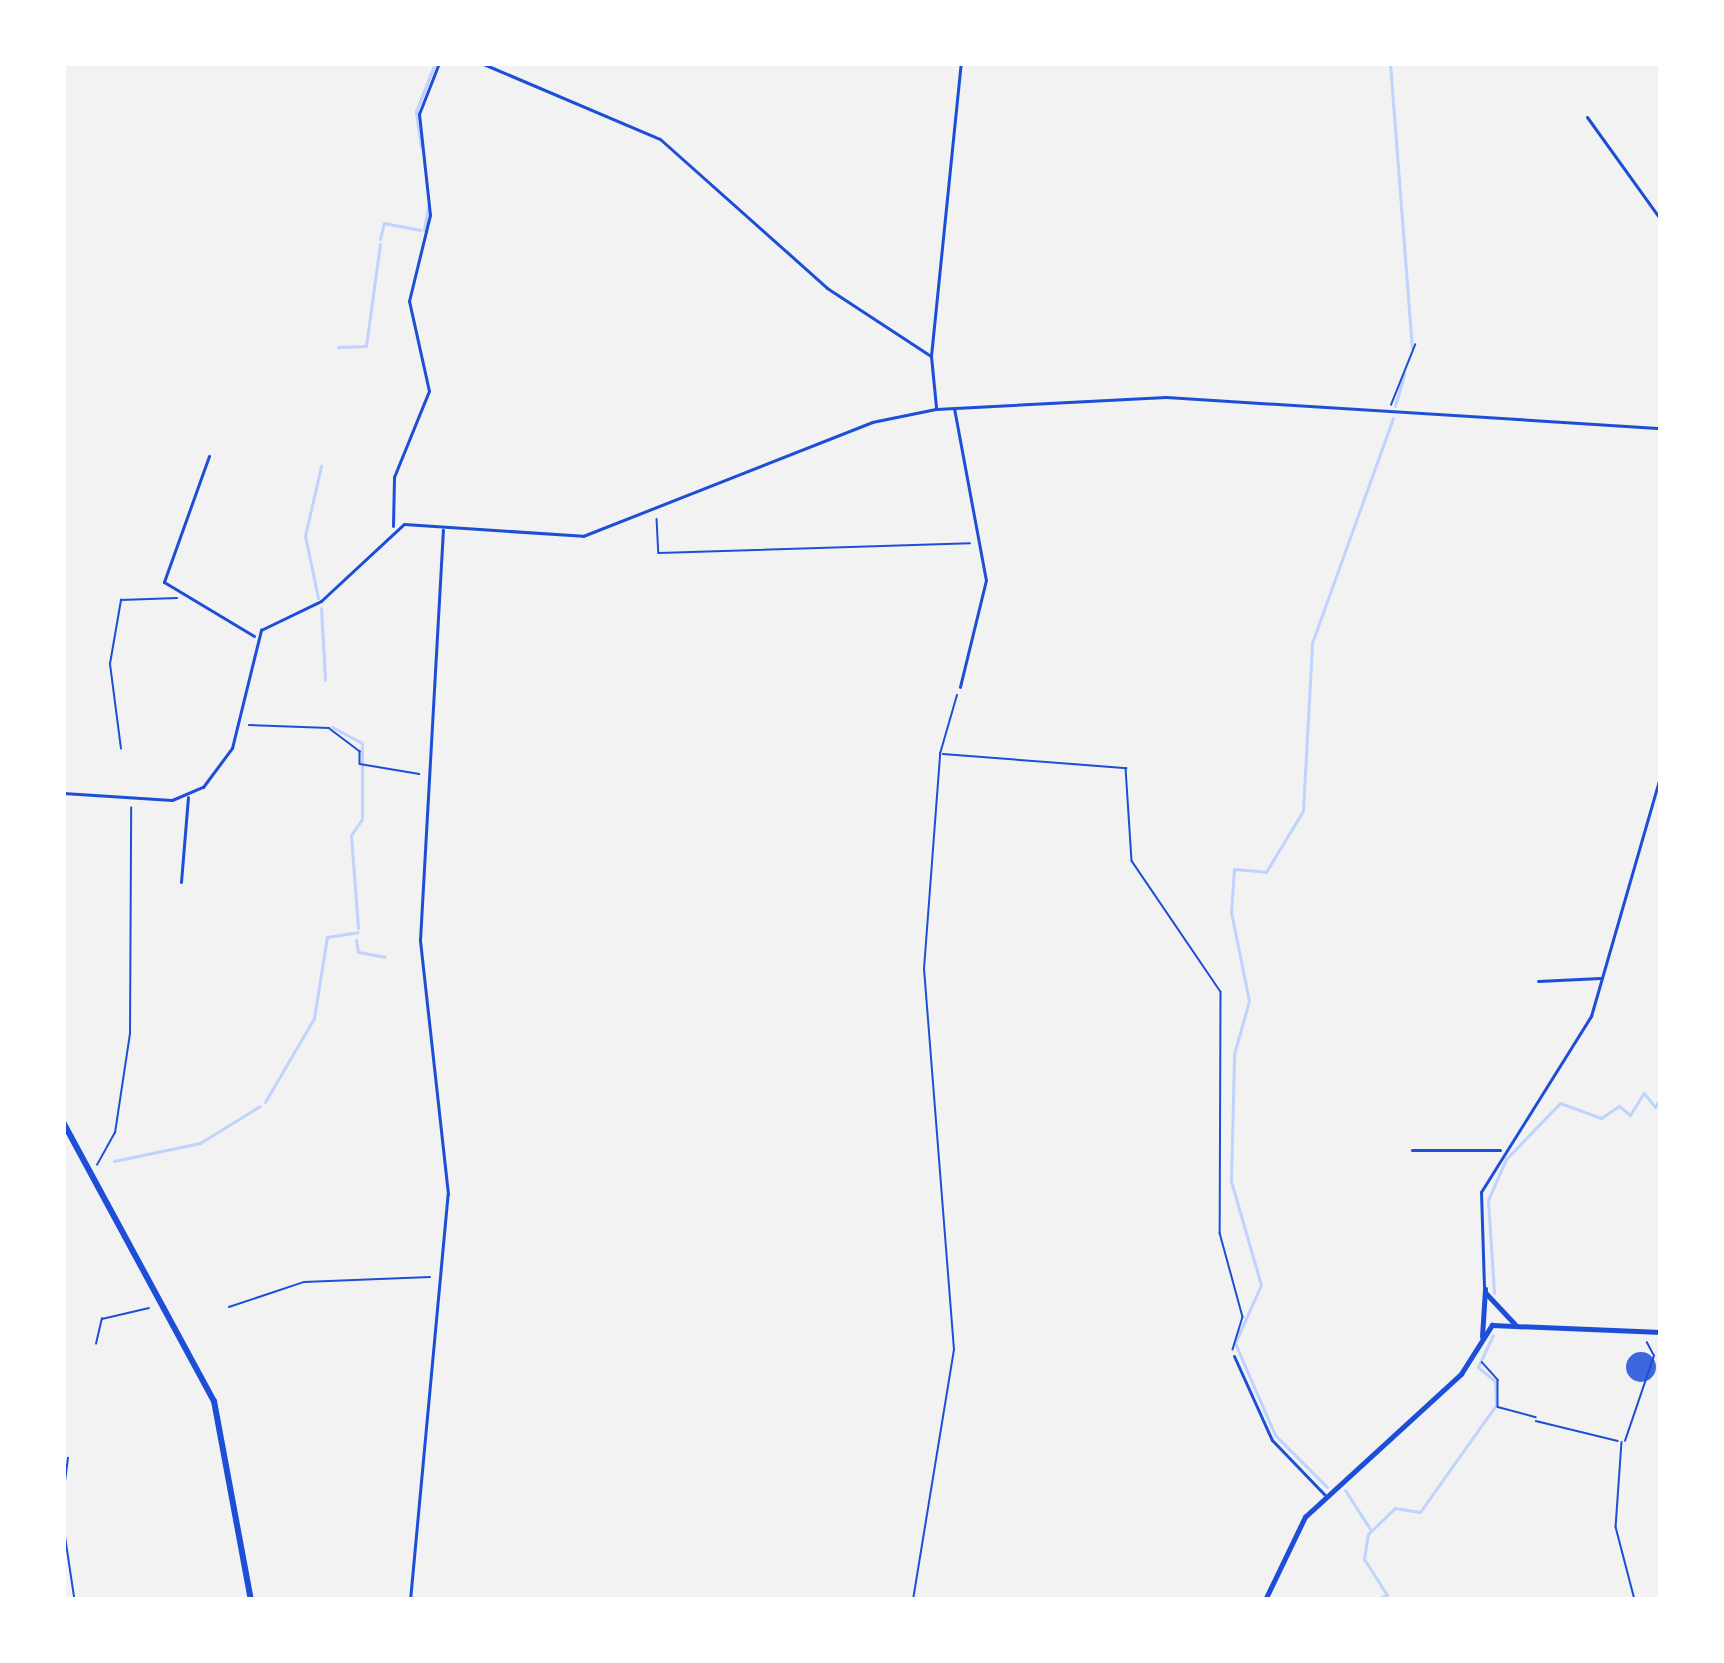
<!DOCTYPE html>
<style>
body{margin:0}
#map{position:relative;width:1724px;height:1663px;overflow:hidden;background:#f2f2f2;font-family:Manrope,sans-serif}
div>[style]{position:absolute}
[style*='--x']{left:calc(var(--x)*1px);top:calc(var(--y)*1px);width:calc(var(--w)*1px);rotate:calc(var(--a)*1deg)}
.stream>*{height:3px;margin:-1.5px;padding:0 1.5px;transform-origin:1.5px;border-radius:1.5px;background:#bfd3fe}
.building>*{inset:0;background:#3d67dc}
.round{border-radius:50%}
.path>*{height:1.5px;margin:-0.75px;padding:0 0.75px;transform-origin:0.75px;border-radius:0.75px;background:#1d4ed8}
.minor>*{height:3px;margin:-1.5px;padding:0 1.5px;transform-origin:1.5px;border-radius:1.5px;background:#1d4ed8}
.tertiary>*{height:4.5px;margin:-2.25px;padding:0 2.25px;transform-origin:2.25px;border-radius:2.25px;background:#1d4ed8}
.primary>*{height:6px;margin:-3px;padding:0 3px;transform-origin:3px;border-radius:3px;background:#1d4ed8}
span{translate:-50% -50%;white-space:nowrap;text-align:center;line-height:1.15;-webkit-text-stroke:10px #fff;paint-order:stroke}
.frame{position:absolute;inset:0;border:66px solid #fff;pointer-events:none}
</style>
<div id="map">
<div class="stream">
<i style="--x:1390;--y:63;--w:286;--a:85.6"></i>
<i style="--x:421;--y:147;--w:36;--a:-98"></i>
<i style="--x:416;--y:111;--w:52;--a:-68.4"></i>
<i style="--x:424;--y:230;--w:23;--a:-80"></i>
<i style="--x:380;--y:239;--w:16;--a:-76"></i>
<i style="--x:384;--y:223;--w:37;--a:11"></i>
<i style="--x:338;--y:347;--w:28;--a:-2"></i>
<i style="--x:366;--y:346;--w:103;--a:-82.2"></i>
<i style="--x:1395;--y:406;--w:33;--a:-74"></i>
<i style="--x:318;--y:598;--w:63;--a:-101.8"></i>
<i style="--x:305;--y:536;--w:72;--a:-77.1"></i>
<i style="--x:321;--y:608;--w:72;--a:86.8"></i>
<i style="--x:332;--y:727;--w:34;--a:28"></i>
<i style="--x:362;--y:743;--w:20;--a:90"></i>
<i style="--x:358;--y:928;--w:93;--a:-94.3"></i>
<i style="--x:351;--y:835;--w:19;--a:-55"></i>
<i style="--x:362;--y:819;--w:54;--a:-90"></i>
<i style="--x:356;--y:940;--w:12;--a:81"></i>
<i style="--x:358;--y:952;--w:27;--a:10"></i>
<i style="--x:265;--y:1102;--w:97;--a:-59.7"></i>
<i style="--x:314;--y:1018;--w:82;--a:-80.9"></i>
<i style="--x:327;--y:937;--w:31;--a:-9"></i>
<i style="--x:114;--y:1161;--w:88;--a:-11.8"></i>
<i style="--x:200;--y:1143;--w:70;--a:-31.7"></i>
<i style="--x:1494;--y:1293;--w:93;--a:-93.7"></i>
<i style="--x:1488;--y:1200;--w:45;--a:-66.3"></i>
<i style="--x:1506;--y:1159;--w:78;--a:-46"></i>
<i style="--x:1560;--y:1103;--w:44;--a:20.1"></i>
<i style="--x:1601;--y:1118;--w:22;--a:-34"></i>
<i style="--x:1619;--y:1106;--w:14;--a:39"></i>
<i style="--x:1630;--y:1115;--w:26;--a:-58"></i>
<i style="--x:1644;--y:1093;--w:18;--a:52"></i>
<i style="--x:1655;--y:1107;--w:12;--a:-59"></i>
<i style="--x:1327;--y:1487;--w:74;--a:-135"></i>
<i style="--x:1275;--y:1435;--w:100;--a:-113.5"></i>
<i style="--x:1235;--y:1343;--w:64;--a:-65.9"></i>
<i style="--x:1261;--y:1285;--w:108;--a:-106.1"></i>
<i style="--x:1231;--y:1181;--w:127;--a:-88.6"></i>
<i style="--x:1234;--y:1054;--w:55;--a:-74.2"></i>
<i style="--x:1249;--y:1001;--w:91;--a:-101.4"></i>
<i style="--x:1231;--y:912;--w:43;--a:-86"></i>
<i style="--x:1234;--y:869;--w:32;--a:5"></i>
<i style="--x:1266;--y:872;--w:71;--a:-58.8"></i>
<i style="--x:1303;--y:811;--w:168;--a:-86.9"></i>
<i style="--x:1312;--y:643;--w:239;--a:-70.2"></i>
<i style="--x:1345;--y:1490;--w:46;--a:57.3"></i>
<i style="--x:1375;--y:1600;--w:13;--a:-23"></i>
<i style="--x:1387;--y:1595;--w:43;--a:-122.6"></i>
<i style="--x:1364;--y:1559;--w:25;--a:-81"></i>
<i style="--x:1368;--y:1534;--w:37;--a:-44"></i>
<i style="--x:1395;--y:1508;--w:25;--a:9"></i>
<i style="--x:1420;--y:1512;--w:131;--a:-54.6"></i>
<i style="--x:1496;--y:1405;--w:24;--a:-92"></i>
<i style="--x:1495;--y:1381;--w:22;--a:-141"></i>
<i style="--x:1478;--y:1367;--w:35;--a:-65"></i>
</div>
<div class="building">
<i class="round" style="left:1626px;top:1352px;width:30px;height:30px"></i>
</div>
<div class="path">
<i style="--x:1391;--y:405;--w:65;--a:-68.2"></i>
<i style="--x:657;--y:519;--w:34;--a:87"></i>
<i style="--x:659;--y:553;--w:311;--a:-1.8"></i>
<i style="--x:249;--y:725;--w:80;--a:2.1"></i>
<i style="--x:329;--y:728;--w:39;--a:37"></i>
<i style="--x:360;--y:751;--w:13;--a:90"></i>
<i style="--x:360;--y:764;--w:60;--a:9.6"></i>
<i style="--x:121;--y:749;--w:86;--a:-97.4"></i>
<i style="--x:110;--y:664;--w:65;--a:-80.2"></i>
<i style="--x:121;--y:600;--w:56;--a:-2"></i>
<i style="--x:943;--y:754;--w:184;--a:4.4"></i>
<i style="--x:1126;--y:768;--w:93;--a:86.3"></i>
<i style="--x:1132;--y:861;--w:158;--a:55.8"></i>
<i style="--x:1221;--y:992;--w:241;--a:90.2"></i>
<i style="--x:1220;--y:1233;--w:87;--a:74.7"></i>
<i style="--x:1243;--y:1317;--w:34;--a:107"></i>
<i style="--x:97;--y:1165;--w:37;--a:-61"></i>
<i style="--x:115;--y:1133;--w:100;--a:-81.4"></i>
<i style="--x:130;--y:1034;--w:226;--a:-89.7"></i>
<i style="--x:229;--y:1307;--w:79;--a:-18.4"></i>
<i style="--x:304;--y:1282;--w:126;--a:-2.3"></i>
<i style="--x:96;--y:1344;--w:26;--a:-77"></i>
<i style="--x:102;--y:1319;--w:48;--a:-13.2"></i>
<i style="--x:1482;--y:1362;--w:24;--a:48"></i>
<i style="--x:1498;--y:1380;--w:27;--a:90"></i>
<i style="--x:1498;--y:1407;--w:39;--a:15"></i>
<i style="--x:1536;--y:1421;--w:84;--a:13.7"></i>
<i style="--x:1625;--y:1441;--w:90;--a:-71.2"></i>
<i style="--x:1654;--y:1356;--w:15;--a:-118"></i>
<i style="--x:1622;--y:1442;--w:85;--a:94"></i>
<i style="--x:1616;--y:1527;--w:75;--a:75.4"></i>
<i style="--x:63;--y:1498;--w:40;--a:-82.9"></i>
<i style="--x:63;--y:1520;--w:81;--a:81.5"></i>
<i style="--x:913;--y:1600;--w:253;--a:-80.7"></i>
<i style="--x:954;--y:1350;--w:382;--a:-94.5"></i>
<i style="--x:924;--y:969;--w:216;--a:-85.7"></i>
<i style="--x:940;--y:754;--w:61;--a:-73.9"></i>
</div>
<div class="minor">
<i style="--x:481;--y:63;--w:194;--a:23"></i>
<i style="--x:660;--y:139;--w:224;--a:41.7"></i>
<i style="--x:827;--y:288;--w:124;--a:33.2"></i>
<i style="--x:1587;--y:117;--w:127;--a:54.3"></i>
<i style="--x:936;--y:407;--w:51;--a:-95.6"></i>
<i style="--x:931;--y:356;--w:295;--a:-84.2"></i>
<i style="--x:954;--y:408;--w:175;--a:79.5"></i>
<i style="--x:986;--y:580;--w:110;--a:103.7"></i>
<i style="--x:209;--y:456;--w:134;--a:109.7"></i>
<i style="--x:164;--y:582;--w:105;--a:31"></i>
<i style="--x:393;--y:526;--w:49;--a:-88.8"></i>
<i style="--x:394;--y:477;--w:93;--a:-67.9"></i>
<i style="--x:429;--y:391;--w:92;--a:-102.5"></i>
<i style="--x:409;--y:301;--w:89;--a:-76.3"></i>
<i style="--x:430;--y:215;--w:102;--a:-96.2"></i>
<i style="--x:419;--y:114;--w:55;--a:-68.6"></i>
<i style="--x:63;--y:793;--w:109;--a:3.7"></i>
<i style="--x:172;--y:800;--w:34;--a:-23"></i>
<i style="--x:203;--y:787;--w:49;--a:-53.4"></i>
<i style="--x:232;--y:748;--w:122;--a:-76.2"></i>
<i style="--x:261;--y:630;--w:67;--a:-25.8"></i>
<i style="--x:321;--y:601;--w:113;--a:-42.9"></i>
<i style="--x:404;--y:524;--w:179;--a:3.8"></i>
<i style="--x:583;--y:536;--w:311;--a:-21.5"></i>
<i style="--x:872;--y:422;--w:65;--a:-11.5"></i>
<i style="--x:936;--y:409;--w:230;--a:-3"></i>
<i style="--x:1166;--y:397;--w:496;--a:3.6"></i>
<i style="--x:181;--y:882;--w:85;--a:-85.3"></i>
<i style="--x:1538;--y:981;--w:62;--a:-2.8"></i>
<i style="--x:1412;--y:1150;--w:88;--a:0"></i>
<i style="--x:1484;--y:1287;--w:95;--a:-91.8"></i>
<i style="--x:1481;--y:1192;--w:208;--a:-58"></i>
<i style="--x:1591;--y:1016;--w:253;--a:-73.9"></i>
<i style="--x:1234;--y:1356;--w:92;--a:65.7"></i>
<i style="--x:1272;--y:1440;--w:76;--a:46.1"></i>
<i style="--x:410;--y:1600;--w:408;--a:-84.7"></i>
<i style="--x:448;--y:1194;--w:256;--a:-96.3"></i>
<i style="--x:420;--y:940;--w:411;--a:-86.8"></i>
</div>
<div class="tertiary">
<i style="--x:1487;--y:1294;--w:41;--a:47"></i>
<i style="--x:1482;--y:1337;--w:48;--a:-86.4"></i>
<i style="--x:1265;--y:1600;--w:92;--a:-64.3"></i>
<i style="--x:1305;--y:1517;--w:212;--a:-42.5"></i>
<i style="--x:1461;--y:1374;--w:58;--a:-57.7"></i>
<i style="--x:1492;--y:1325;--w:169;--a:2.4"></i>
</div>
<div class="primary">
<i style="--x:63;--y:1122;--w:317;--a:61.6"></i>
<i style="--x:214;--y:1401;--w:202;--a:79.5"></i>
</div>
<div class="frame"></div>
</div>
